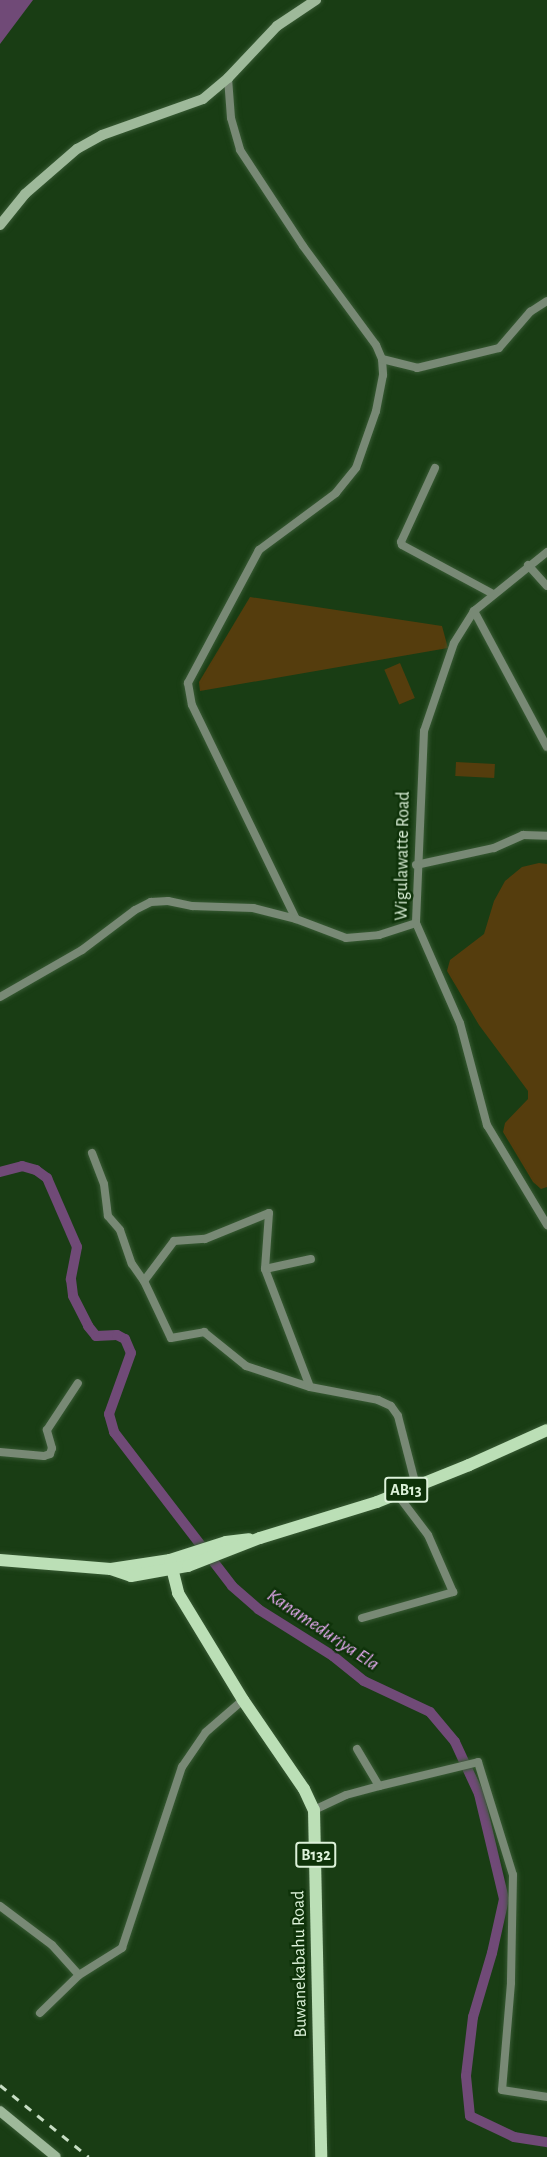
<!DOCTYPE html>
<style>
body{margin:0}
#map{position:relative;width:547px;height:2157px;overflow:hidden;background:#193d14;font-family:"Alegreya Sans",sans-serif}
div>[style]{position:absolute}
[style*='--x']{left:calc(var(--x)*1px);top:calc(var(--y)*1px);width:calc(var(--w)*1px);rotate:calc(var(--a)*1deg)}
.green>*{inset:0;background:#553d0d;transform-origin:0 0}
.water>*{inset:0;background:#704a77}
.canal>*{height:10px;margin:-5px;padding:0 5px;transform-origin:5px;border-radius:5px;background:#704a77}
.roads{filter:drop-shadow(0 0 2px #385a34) drop-shadow(0 0 2px #385a34)}
.street>*{height:8px;margin:-4px;padding:0 4px;transform-origin:4px;border-radius:4px;background:#788975}
.secondary>*{height:10px;margin:-5px;padding:0 5px;transform-origin:5px;border-radius:5px;background:#9eb99a}
.primary>*{height:12px;margin:-6px;padding:0 6px;transform-origin:6px;border-radius:6px;background:#bbdfb6}
.rail>*{height:3px;margin-top:-1.5px;transform-origin:0;background:repeating-linear-gradient(90deg,#c6ddc3 0 8px,transparent 0 16px)}
span{translate:-50% -50%;white-space:nowrap;text-align:center;line-height:1.15;-webkit-text-stroke:5px #0e3209;paint-order:stroke}
.shield-label span{padding:2px 4px;background:#0e3209;border:2px solid;border-radius:4px;-webkit-text-stroke-width:0}
.shield-label{font-size:16px;color:#dcf1d9;font-weight:700}
.street-label{font-size:18px;color:#dcf1d9}
.water-label{font-size:20px;color:#e5aaf0;font-style:italic}
</style>
<div id="map">
<div class="green">
<i style="clip-path:polygon(250px 597px,442px 626px,448px 648px,200px 691px,199px 682px)"></i>
<i style="left:400px;top:663px;width:38px;height:17px;rotate:67deg"></i>
<i style="left:456px;top:762px;width:39px;height:14px;rotate:3deg"></i>
<i style="clip-path:polygon(539px 863px,547px 864px,547px 1187px,541px 1189px,533px 1182px,503px 1132px,505px 1123px,528px 1099px,528px 1091px,479px 1025px,447px 971px,450px 960px,484px 934px,494px 901px,505px 881px,522px 867px)"></i>
</div>
<div class="water">
<i style="clip-path:polygon(0 0,33px 0,0 44px)"></i>
</div>
<div class="canal">
<i style="--x:0;--y:1172;--w:23;--a:-15"></i>
<i style="--x:22;--y:1166;--w:15;--a:16"></i>
<i style="--x:36;--y:1170;--w:14;--a:36"></i>
<i style="--x:47;--y:1178;--w:75;--a:66.5"></i>
<i style="--x:77;--y:1247;--w:33;--a:101"></i>
<i style="--x:71;--y:1279;--w:17;--a:83"></i>
<i style="--x:73;--y:1296;--w:34;--a:63"></i>
<i style="--x:88;--y:1326;--w:13;--a:51"></i>
<i style="--x:96;--y:1336;--w:21;--a:-3"></i>
<i style="--x:117;--y:1335;--w:9;--a:27"></i>
<i style="--x:125;--y:1339;--w:15;--a:67"></i>
<i style="--x:131;--y:1353;--w:65;--a:109.8"></i>
<i style="--x:109;--y:1414;--w:19;--a:74"></i>
<i style="--x:114;--y:1432;--w:194;--a:52.5"></i>
<i style="--x:232;--y:1586;--w:35;--a:41"></i>
<i style="--x:258;--y:1609;--w:89;--a:32.1"></i>
<i style="--x:333;--y:1656;--w:40;--a:39"></i>
<i style="--x:364;--y:1681;--w:73;--a:25.2"></i>
<i style="--x:430;--y:1712;--w:39;--a:50"></i>
<i style="--x:455;--y:1742;--w:57;--a:65.2"></i>
<i style="--x:479;--y:1794;--w:108;--a:76.6"></i>
<i style="--x:504;--y:1899;--w:55;--a:102.5"></i>
<i style="--x:492;--y:1953;--w:67;--a:106.5"></i>
<i style="--x:473;--y:2017;--w:59;--a:96.8"></i>
<i style="--x:466;--y:2076;--w:40;--a:84.3"></i>
<i style="--x:470;--y:2116;--w:49;--a:25.5"></i>
<i style="--x:514;--y:2137;--w:33;--a:9"></i>
</div>
<div class="roads">
<div class="street">
<i style="--x:228;--y:78;--w:40;--a:85.7"></i>
<i style="--x:231;--y:118;--w:33;--a:74"></i>
<i style="--x:240;--y:150;--w:115;--a:56.7"></i>
<i style="--x:303;--y:246;--w:123;--a:53.6"></i>
<i style="--x:376;--y:345;--w:15;--a:67"></i>
<i style="--x:382;--y:359;--w:16;--a:86"></i>
<i style="--x:383;--y:375;--w:37;--a:101"></i>
<i style="--x:376;--y:411;--w:60;--a:109.3"></i>
<i style="--x:356;--y:468;--w:32;--a:129"></i>
<i style="--x:336;--y:493;--w:96;--a:143.5"></i>
<i style="--x:259;--y:550;--w:151;--a:118.1"></i>
<i style="--x:188;--y:683;--w:22;--a:80"></i>
<i style="--x:192;--y:705;--w:238;--a:64.1"></i>
<i style="--x:382;--y:359;--w:36;--a:14"></i>
<i style="--x:417;--y:368;--w:84;--a:-13.7"></i>
<i style="--x:499;--y:348;--w:48;--a:-49.3"></i>
<i style="--x:530;--y:312;--w:20;--a:-33"></i>
<i style="--x:435;--y:468;--w:81;--a:114.7"></i>
<i style="--x:401;--y:542;--w:3;--a:72"></i>
<i style="--x:402;--y:545;--w:103;--a:28.3"></i>
<i style="--x:547;--y:552;--w:94;--a:141.1"></i>
<i style="--x:474;--y:611;--w:38;--a:122"></i>
<i style="--x:454;--y:643;--w:93;--a:108.8"></i>
<i style="--x:424;--y:731;--w:192;--a:92.4"></i>
<i style="--x:416;--y:923;--w:109;--a:66.3"></i>
<i style="--x:460;--y:1023;--w:106;--a:75.2"></i>
<i style="--x:487;--y:1125;--w:117;--a:59"></i>
<i style="--x:528;--y:565;--w:28;--a:48"></i>
<i style="--x:474;--y:611;--w:154;--a:61.8"></i>
<i style="--x:416;--y:865;--w:80;--a:-12.3"></i>
<i style="--x:494;--y:848;--w:32;--a:-24"></i>
<i style="--x:523;--y:835;--w:24;--a:2"></i>
<i style="--x:0;--y:997;--w:95;--a:-29.8"></i>
<i style="--x:82;--y:950;--w:66;--a:-37"></i>
<i style="--x:135;--y:910;--w:18;--a:-27"></i>
<i style="--x:151;--y:902;--w:17;--a:-3"></i>
<i style="--x:168;--y:901;--w:25;--a:12"></i>
<i style="--x:192;--y:906;--w:61;--a:1.9"></i>
<i style="--x:253;--y:908;--w:44;--a:14.3"></i>
<i style="--x:296;--y:919;--w:53;--a:20.8"></i>
<i style="--x:346;--y:938;--w:33;--a:-5"></i>
<i style="--x:379;--y:935;--w:39;--a:-18"></i>
<i style="--x:92;--y:1153;--w:33;--a:69"></i>
<i style="--x:104;--y:1184;--w:32;--a:83"></i>
<i style="--x:108;--y:1216;--w:18;--a:49"></i>
<i style="--x:120;--y:1230;--w:36;--a:71"></i>
<i style="--x:132;--y:1264;--w:21;--a:55"></i>
<i style="--x:144;--y:1281;--w:63;--a:64.7"></i>
<i style="--x:171;--y:1338;--w:34;--a:-10"></i>
<i style="--x:204;--y:1332;--w:54;--a:39"></i>
<i style="--x:246;--y:1366;--w:67;--a:18.2"></i>
<i style="--x:310;--y:1387;--w:69;--a:10.8"></i>
<i style="--x:378;--y:1400;--w:14;--a:25"></i>
<i style="--x:391;--y:1406;--w:12;--a:55"></i>
<i style="--x:398;--y:1416;--w:72;--a:75.6"></i>
<i style="--x:265;--y:1269;--w:126;--a:69.1"></i>
<i style="--x:144;--y:1281;--w:50;--a:-53.1"></i>
<i style="--x:174;--y:1241;--w:31;--a:-4"></i>
<i style="--x:205;--y:1239;--w:69;--a:-22.1"></i>
<i style="--x:269;--y:1213;--w:56;--a:94.1"></i>
<i style="--x:265;--y:1269;--w:47;--a:-12.3"></i>
<i style="--x:0;--y:1452;--w:44;--a:5.2"></i>
<i style="--x:44;--y:1456;--w:6;--a:-18"></i>
<i style="--x:50;--y:1454;--w:6;--a:-72"></i>
<i style="--x:52;--y:1448;--w:19;--a:-106"></i>
<i style="--x:47;--y:1430;--w:56;--a:-56.6"></i>
<i style="--x:362;--y:1618;--w:95;--a:-15.9"></i>
<i style="--x:453;--y:1592;--w:62;--a:-113.7"></i>
<i style="--x:428;--y:1535;--w:51;--a:-127.1"></i>
<i style="--x:379;--y:1786;--w:102;--a:-13.6"></i>
<i style="--x:478;--y:1762;--w:118;--a:72.8"></i>
<i style="--x:513;--y:1875;--w:108;--a:91.1"></i>
<i style="--x:511;--y:1983;--w:107;--a:94.8"></i>
<i style="--x:502;--y:2090;--w:46;--a:8.8"></i>
<i style="--x:314;--y:1810;--w:35;--a:-25"></i>
<i style="--x:346;--y:1795;--w:34;--a:-15"></i>
<i style="--x:379;--y:1786;--w:43;--a:-120.7"></i>
<i style="--x:0;--y:1906;--w:65;--a:36.9"></i>
<i style="--x:52;--y:1945;--w:40;--a:48"></i>
<i style="--x:40;--y:2013;--w:54;--a:-44.3"></i>
<i style="--x:79;--y:1975;--w:51;--a:-32.1"></i>
<i style="--x:122;--y:1948;--w:191;--a:-71.7"></i>
<i style="--x:182;--y:1767;--w:42;--a:-55.6"></i>
<i style="--x:206;--y:1732;--w:49;--a:-40.9"></i>
</div>
<div class="secondary">
<i style="--x:0;--y:225;--w:40;--a:-51"></i>
<i style="--x:25;--y:194;--w:69;--a:-40.9"></i>
<i style="--x:77;--y:149;--w:29;--a:-29"></i>
<i style="--x:102;--y:135;--w:107;--a:-19.6"></i>
<i style="--x:203;--y:99;--w:33;--a:-40"></i>
<i style="--x:228;--y:78;--w:71;--a:-46.7"></i>
<i style="--x:277;--y:26;--w:47;--a:-33.7"></i>
<i style="--x:0;--y:2111;--w:72;--a:39.4"></i>
</div>
<div class="primary">
<i style="--x:0;--y:1560;--w:111;--a:4.6"></i>
<i style="--x:111;--y:1569;--w:60;--a:-8.7"></i>
<i style="--x:170;--y:1560;--w:59;--a:-17.8"></i>
<i style="--x:226;--y:1542;--w:23;--a:-7"></i>
<i style="--x:170;--y:1560;--w:34;--a:76"></i>
<i style="--x:178;--y:1593;--w:125;--a:58.7"></i>
<i style="--x:243;--y:1700;--w:108;--a:55.6"></i>
<i style="--x:304;--y:1789;--w:23;--a:65"></i>
<i style="--x:314;--y:1810;--w:347;--a:88.8"></i>
<i style="--x:111;--y:1569;--w:21;--a:19"></i>
<i style="--x:131;--y:1576;--w:58;--a:-10"></i>
<i style="--x:188;--y:1566;--w:77;--a:-21.3"></i>
<i style="--x:260;--y:1538;--w:122;--a:-17.1"></i>
<i style="--x:377;--y:1502;--w:99;--a:-21.9"></i>
<i style="--x:469;--y:1465;--w:85;--a:-24.2"></i>
</div>
</div>
<div class="rail">
<i style="--x:0;--y:2085;--w:114;--a:39"></i>
</div>
<div class="shield-label">
<span style="left:406px;top:1490px">AB13</span>
<span style="left:316px;top:1855px">B132</span>
</div>
<div class="street-label">
<span style="left:403px;top:856px;rotate:-89deg">Wigulawatte Road</span>
<span style="left:300px;top:1964px;rotate:-91deg">Buwanekabahu Road</span>
</div>
<div class="water-label">
<span style="left:323px;top:1630px;rotate:34deg">Kanameduriya Ela</span>
</div>
</div>
